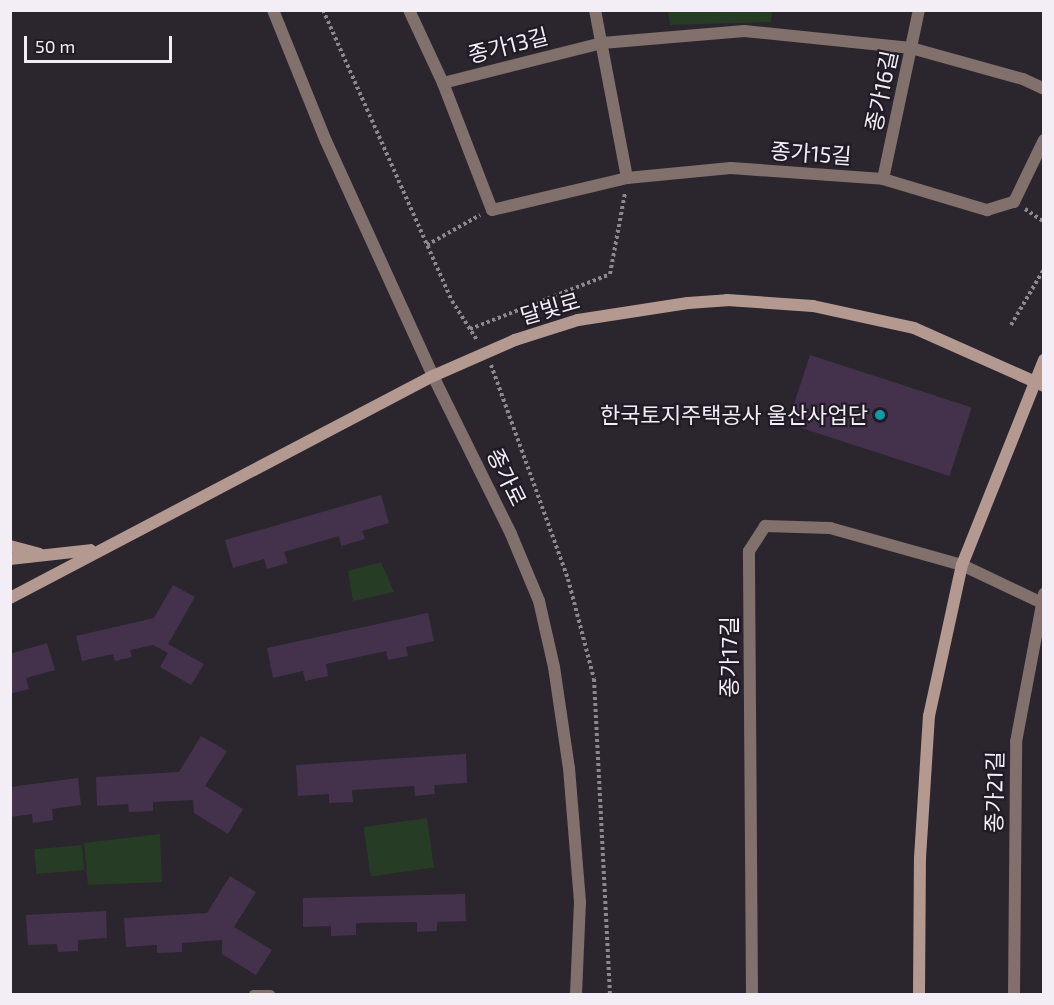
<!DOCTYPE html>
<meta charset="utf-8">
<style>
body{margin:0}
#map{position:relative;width:1054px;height:1005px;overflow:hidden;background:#2b252e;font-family:"Exo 2","Noto Sans KR",sans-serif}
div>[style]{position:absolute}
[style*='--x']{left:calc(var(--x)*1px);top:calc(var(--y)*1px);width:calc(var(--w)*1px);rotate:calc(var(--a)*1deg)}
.green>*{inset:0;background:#273c24;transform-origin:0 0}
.building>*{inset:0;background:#44324c;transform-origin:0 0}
.path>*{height:4px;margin-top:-2px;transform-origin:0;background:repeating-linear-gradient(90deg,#8d8890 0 3px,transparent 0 6px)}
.lane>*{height:9px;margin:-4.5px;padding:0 4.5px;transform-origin:4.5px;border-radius:4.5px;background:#81706b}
.street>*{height:12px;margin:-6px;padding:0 6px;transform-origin:6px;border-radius:6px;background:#81706b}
.secondary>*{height:12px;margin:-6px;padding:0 6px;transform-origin:6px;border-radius:6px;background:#b49991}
.dots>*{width:16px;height:16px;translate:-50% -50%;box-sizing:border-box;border:3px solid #211b25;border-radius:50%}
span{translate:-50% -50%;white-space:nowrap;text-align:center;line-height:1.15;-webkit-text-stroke:4.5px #211b25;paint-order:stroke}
.street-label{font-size:22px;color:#f3eef5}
.poi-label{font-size:22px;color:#f3eef5}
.right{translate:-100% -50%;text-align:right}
.frame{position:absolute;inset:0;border:12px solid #f3eef5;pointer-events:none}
.scale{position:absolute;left:24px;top:36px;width:148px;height:27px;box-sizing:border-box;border:3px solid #f3eef5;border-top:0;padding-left:8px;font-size:18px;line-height:21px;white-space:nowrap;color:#f3eef5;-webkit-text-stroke:4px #211b25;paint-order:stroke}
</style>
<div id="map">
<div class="green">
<i style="clip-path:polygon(668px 11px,772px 11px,771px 22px,670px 25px)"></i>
<i style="clip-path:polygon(381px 562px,394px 592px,353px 601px,348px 571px)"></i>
<i style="left:427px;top:818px;width:50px;height:64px;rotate:82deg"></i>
<i style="clip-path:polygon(160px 834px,162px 882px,88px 885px,84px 843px)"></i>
<i style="left:82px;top:845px;width:25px;height:48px;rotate:85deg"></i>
</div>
<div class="building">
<i style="left:810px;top:355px;width:170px;height:72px;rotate:18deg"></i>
<i style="clip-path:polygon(381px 495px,389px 523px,362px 531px,365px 539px,341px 546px,339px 536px,284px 552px,288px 563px,267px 569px,264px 559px,233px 568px,225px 540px)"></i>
<i style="clip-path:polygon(173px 585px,195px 597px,168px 644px,204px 664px,191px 685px,160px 667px,168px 653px,153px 645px,130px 650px,132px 657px,115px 661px,113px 654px,82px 661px,76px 636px,154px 618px)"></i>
<i style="clip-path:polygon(428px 613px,434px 641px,406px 647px,408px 656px,388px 660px,386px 651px,326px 664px,328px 676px,305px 681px,303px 671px,273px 678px,267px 648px)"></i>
<i style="clip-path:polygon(47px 643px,55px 670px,26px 678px,29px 689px,10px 694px,10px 654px)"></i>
<i style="clip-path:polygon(201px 736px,227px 751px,205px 786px,243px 809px,228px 834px,194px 813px,193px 800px,153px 802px,153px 811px,129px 812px,128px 804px,97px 806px,96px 777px,179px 772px)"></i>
<i style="clip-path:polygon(466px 754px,467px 783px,434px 785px,435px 794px,415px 796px,414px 786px,352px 790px,353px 802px,329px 803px,329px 794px,298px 796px,296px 765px)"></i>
<i style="clip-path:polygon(78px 778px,81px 805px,52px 809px,53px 820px,33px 823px,32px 814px,10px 817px,10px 787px)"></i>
<i style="clip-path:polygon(230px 876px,256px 892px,234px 927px,272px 950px,256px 975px,222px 954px,222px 940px,182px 943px,182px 952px,157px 953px,157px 945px,126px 947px,124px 918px,207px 913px)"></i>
<i style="clip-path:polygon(465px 894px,466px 921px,437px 922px,437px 931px,417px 932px,417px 922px,356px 923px,356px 935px,331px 936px,331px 926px,303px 927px,303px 898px)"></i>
<i style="clip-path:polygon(106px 911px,107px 938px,78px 940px,78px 951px,58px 952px,57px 944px,28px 945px,26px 915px)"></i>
</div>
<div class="path">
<i style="--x:323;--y:10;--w:318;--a:66.1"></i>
<i style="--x:452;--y:301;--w:46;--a:57.3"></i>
<i style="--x:1025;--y:209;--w:23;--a:34"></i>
<i style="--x:427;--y:245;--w:61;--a:-29.5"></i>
<i style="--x:1011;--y:325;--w:65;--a:-59.5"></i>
<i style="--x:470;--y:329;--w:150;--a:-21.4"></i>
<i style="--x:610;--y:274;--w:82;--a:-79.5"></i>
<i style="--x:491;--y:365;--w:227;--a:70.2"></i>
<i style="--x:568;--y:579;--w:103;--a:75.4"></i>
<i style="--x:594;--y:679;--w:315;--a:87.1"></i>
</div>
<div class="lane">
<i style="--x:253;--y:994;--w:17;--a:0"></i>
</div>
<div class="street">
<i style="--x:273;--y:10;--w:141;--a:68"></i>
<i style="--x:326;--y:141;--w:258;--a:65.5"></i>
<i style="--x:433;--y:376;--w:176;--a:63.7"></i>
<i style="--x:511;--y:534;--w:73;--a:67.3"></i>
<i style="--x:539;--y:601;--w:68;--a:77.2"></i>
<i style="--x:554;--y:667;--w:102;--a:81.6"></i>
<i style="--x:569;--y:768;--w:134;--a:85.3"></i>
<i style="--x:580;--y:902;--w:92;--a:92.5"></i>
<i style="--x:409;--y:10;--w:81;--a:65"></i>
<i style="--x:443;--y:83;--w:136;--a:68.9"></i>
<i style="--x:492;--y:210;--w:139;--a:-13.3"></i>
<i style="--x:627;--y:178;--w:104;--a:-5.5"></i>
<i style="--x:731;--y:168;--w:152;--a:4.1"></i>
<i style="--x:883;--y:179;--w:109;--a:16.6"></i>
<i style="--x:987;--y:210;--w:28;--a:-17"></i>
<i style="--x:1014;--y:202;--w:69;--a:-64.2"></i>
<i style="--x:595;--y:10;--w:171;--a:79.2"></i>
<i style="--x:443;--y:83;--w:164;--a:-14.1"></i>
<i style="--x:602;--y:43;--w:143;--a:-4.8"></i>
<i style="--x:744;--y:31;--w:168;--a:5.8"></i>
<i style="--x:911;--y:48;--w:116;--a:15.5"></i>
<i style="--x:1023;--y:79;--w:23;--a:25"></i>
<i style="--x:883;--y:179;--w:173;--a:-78"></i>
<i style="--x:752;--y:994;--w:443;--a:-90.4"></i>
<i style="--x:749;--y:551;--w:30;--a:-57"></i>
<i style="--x:765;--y:526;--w:65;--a:1.8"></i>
<i style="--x:830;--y:528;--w:137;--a:15.7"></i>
<i style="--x:962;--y:565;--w:86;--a:25.4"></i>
<i style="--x:1014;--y:994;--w:252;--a:-89.5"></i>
<i style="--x:1016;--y:742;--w:151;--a:-79.3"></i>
</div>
<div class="secondary">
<i style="--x:10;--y:546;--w:30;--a:15"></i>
<i style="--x:10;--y:559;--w:81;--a:-6.3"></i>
<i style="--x:10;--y:598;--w:478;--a:-27.7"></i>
<i style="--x:433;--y:376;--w:90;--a:-23.7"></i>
<i style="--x:515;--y:340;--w:66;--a:-17.6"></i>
<i style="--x:578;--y:320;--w:111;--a:-8.8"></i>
<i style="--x:688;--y:303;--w:39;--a:-4"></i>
<i style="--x:727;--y:300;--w:86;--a:4"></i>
<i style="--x:813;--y:306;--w:103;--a:12.3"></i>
<i style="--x:914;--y:328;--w:142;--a:24"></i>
<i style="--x:919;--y:994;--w:136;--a:-89.6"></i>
<i style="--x:920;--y:858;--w:142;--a:-86.4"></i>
<i style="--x:929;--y:716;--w:155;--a:-77.7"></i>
<i style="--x:962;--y:565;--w:221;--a:-68.2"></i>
</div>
<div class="dots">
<i style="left:880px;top:415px;background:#0f9aa8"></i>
</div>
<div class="street-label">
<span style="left:508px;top:45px;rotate:-14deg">종가13길</span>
<span style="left:881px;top:91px;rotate:-78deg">종가16길</span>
<span style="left:811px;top:153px;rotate:4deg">종가15길</span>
<span style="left:550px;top:308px;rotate:-16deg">달빛로</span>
<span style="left:507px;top:477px;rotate:64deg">종가로</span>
<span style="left:729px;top:657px;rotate:-90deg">종가17길</span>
<span style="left:994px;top:792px;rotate:-89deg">종가21길</span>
</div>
<div class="poi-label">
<span class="right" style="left:868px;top:415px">한국토지주택공사 울산사업단</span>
</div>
<div class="frame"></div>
<div class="scale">50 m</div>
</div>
